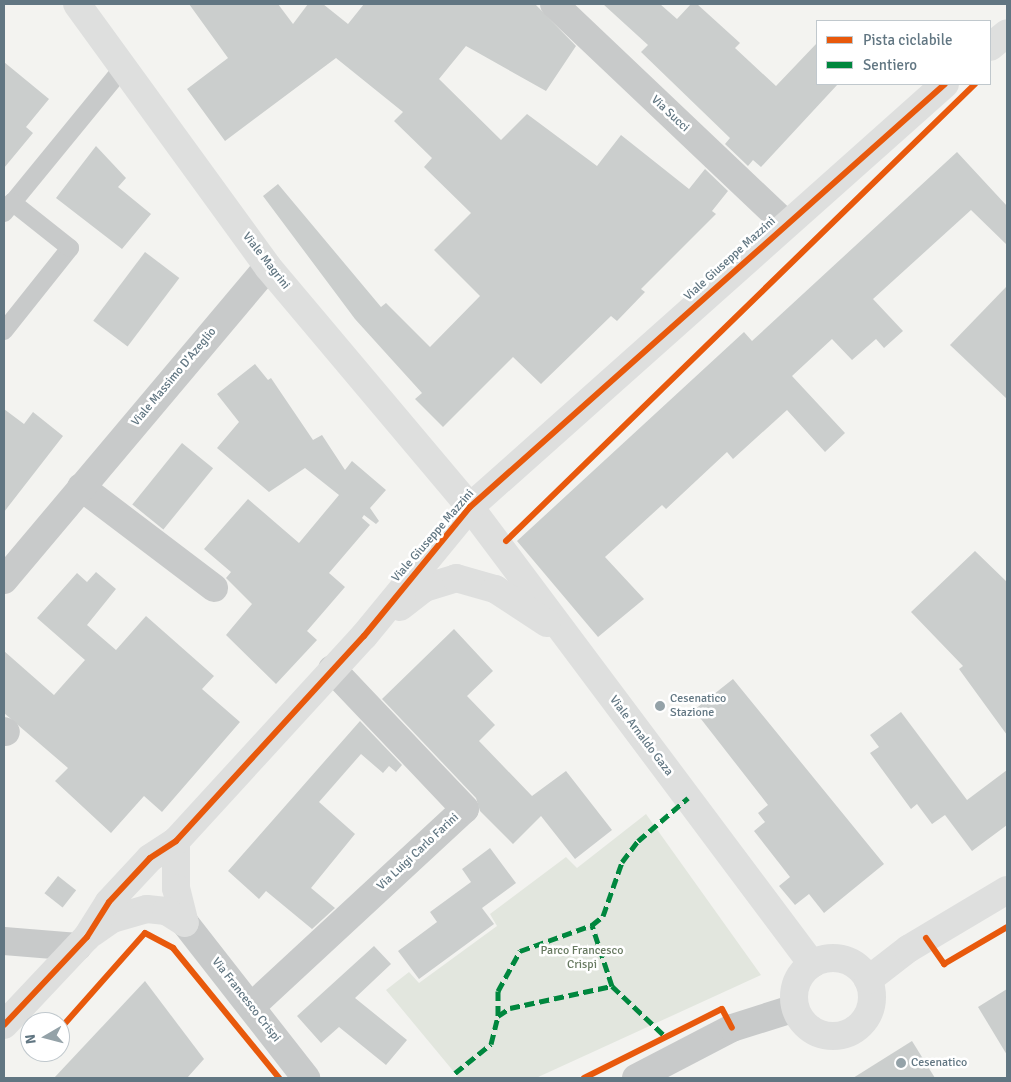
<!DOCTYPE html>
<style>
body{margin:0}
#map{position:relative;width:1011px;height:1082px;overflow:hidden;background:#f3f3f0;font-family:Signika,sans-serif}
div>[style]{position:absolute}
[style*='--x']{left:calc(var(--x)*1px);top:calc(var(--y)*1px);width:calc(var(--w)*1px);rotate:calc(var(--a)*1deg)}
.green>*{inset:0;background:#e2e6de}
.building>*{inset:0;background:#cbcecd;transform-origin:0 0}
.lane>*{height:18px;margin:-9px;padding:0 9px;transform-origin:9px;border-radius:9px;background:#c8caca}
.street>*{height:28px;margin:-14px;padding:0 14px;transform-origin:14px;border-radius:14px;background:#c8caca}
.secondary>*{height:28px;margin:-14px;padding:0 14px;transform-origin:14px;border-radius:14px;background:#dedfde}
.secondary>.ring{margin:-14px;padding:0;box-sizing:content-box;background:none;border:28px solid #dedfde;border-radius:50%}
.quiet>*{height:5px;margin-top:-2.5px;transform-origin:0;background:repeating-linear-gradient(90deg,#00873e 0 10px,transparent 0 15px)}
.cycleway>*{height:6px;margin:-3px;padding:0 3px;transform-origin:3px;border-radius:3px;background:#e8590c}
.dots>*{width:14px;height:14px;translate:-50% -50%;box-sizing:border-box;border:2px solid #fff;border-radius:50%}
span{translate:-50% -50%;white-space:nowrap;text-align:center;line-height:1.15;-webkit-text-stroke:5px #fff;paint-order:stroke}
.street-label{font-size:12px;color:#617682}
.poi-label{font-size:12px;color:#617682}
.left{translate:0 -50%;text-align:left}
.park-label{font-size:12px;color:#677960}
.frame{position:absolute;inset:0;border:5px solid #617682;pointer-events:none}
.legend{position:absolute;left:816px;top:20px;width:175px;height:65px;box-sizing:border-box;background:#fff;border:1px solid #c0c8cd;margin:0;padding:6px 9px;list-style:none;font-size:15px;color:#617682}
.legend li{display:flex;align-items:center;gap:10px;height:25px}
.legend b{width:25px;border:1px solid #c0c8cd}
.north{position:absolute;left:20px;top:1012px;width:50px;height:50px;box-sizing:border-box;background:#fff;border:1px solid #c0c8cd;border-radius:50%;rotate:262deg;font-size:14px;font-weight:700;line-height:20px;text-align:center;color:#617682}
.north::after{content:'';display:block;margin:auto;width:18px;height:22px;background:#94a2a8;clip-path:polygon(50% 0,100% 100%,50% 72%,0 100%)}
</style>
<div id="map">
<div class="green">
<i style="clip-path:polygon(646px 814px,761px 975px,536px 1078px,459px 1078px,386px 990px,409px 972px,419px 983px,497px 926px,490px 914px,566px 857px,577px 868px)"></i>
</div>
<div class="building">
<i style="clip-path:polygon(189px 4px,278px 4px,293px 24px,308px 4px,323px 4px,348px 24px,364px 4px,535px 4px,576px 46px,546px 91px,466px 46px,439px 79px,501px 140px,527px 114px,597px 166px,621px 135px,689px 189px,705px 169px,728px 191px,712px 211px,716px 214px,641px 289px,645px 292px,617px 321px,611px 316px,541px 384px,513px 357px,443px 427px,415px 399px,422px 393px,355px 319px,263px 196px,278px 184px,381px 307px,386px 303px,430px 347px,480px 296px,434px 250px,471px 213px,424px 167px,432px 158px,394px 121px,403px 112px,336px 58px,225px 141px,187px 89px,228px 58px)"></i>
<i style="clip-path:polygon(603px 4px,660px 4px,677px 19px,691px 4px,697px 4px,740px 43px,735px 48px,776px 86px,817px 43px,817px 84px,838px 84px,761px 167px,753px 160px,748px 166px,725px 144px,730px 138px,641px 52px,648px 45px)"></i>
<i style="clip-path:polygon(4px 62px,49px 99px,26px 127px,33px 133px,4px 168px)"></i>
<i style="clip-path:polygon(96px 146px,126px 178px,118px 187px,151px 214px,122px 249px,56px 198px)"></i>
<i style="clip-path:polygon(957px 152px,1007px 206px,1007px 245px,971px 210px,873px 299px,903px 331px,884px 348px,876px 339px,852px 360px,832px 339px,792px 376px,845px 433px,825px 452px,787px 410px,733px 459px,727px 452px,666px 509px,662px 505px,605px 557px,644px 599px,598px 637px,517px 541px,744px 332px,752px 341px)"></i>
<i style="left:145px;top:252px;width:43px;height:86px;rotate:37deg"></i>
<i style="clip-path:polygon(1007px 286px,1007px 399px,950px 345px)"></i>
<i style="clip-path:polygon(255px 364px,268px 380px,271px 378px,313px 440px,322px 435px,345px 470px,352px 461px,386px 490px,370px 508px,379px 521px,376px 524px,364px 515px,362px 518px,370px 525px,329px 573px,345px 587px,307px 631px,317px 640px,276px 684px,226px 635px,252px 604px,226px 578px,231px 572px,204px 549px,248px 499px,299px 543px,339px 495px,305px 468px,269px 492px,217px 448px,239px 422px,217px 394px)"></i>
<i style="clip-path:polygon(4px 409px,24px 424px,33px 412px,63px 436px,4px 512px)"></i>
<i style="left:182px;top:443px;width:40px;height:79px;rotate:39deg"></i>
<i style="clip-path:polygon(975px 551px,1007px 582px,1007px 735px,959px 669px,963px 666px,911px 612px)"></i>
<i style="clip-path:polygon(96px 572px,116px 589px,87px 625px,116px 650px,146px 616px,214px 676px,202px 689px,240px 722px,162px 812px,144px 796px,111px 833px,55px 781px,68px 768px,4px 713px,4px 651px,54px 695px,85px 660px,37px 618px,77px 573px,87px 582px)"></i>
<i style="clip-path:polygon(454px 629px,493px 671px,467px 696px,495px 725px,479px 741px,532px 796px,566px 771px,612px 830px,575px 859px,541px 816px,513px 844px,480px 811px,476px 798px,382px 699px)"></i>
<i style="clip-path:polygon(733px 679px,884px 864px,824px 913px,809px 894px,795px 905px,779px 886px,790px 877px,754px 831px,765px 822px,758px 813px,768px 805px,694px 710px)"></i>
<i style="clip-path:polygon(901px 712px,967px 800px,1007px 770px,1007px 825px,972px 851px,945px 815px,932px 824px,917px 804px,911px 809px,870px 753px,879px 747px,870px 735px)"></i>
<i style="clip-path:polygon(360px 721px,402px 765px,396px 772px,389px 766px,383px 773px,361px 754px,319px 802px,355px 834px,311px 888px,335px 908px,312px 929px,266px 891px,259px 899px,228px 871px)"></i>
<i style="clip-path:polygon(490px 848px,516px 883px,482px 908px,494px 924px,419px 979px,398px 951px,437px 922px,430px 912px,471px 882px,462px 869px)"></i>
<i style="left:58px;top:876px;width:23px;height:22px;rotate:38deg"></i>
<i style="clip-path:polygon(374px 946px,391px 964px,355px 998px,407px 1040px,386px 1065px,339px 1027px,321px 1043px,297px 1016px)"></i>
<i style="clip-path:polygon(145px 981px,204px 1059px,187px 1078px,54px 1078px)"></i>
<i style="clip-path:polygon(1007px 989px,1007px 1055px,978px 1007px)"></i>
<i style="clip-path:polygon(912px 1041px,935px 1078px,853px 1078px)"></i>
</div>
<div class="lane">
<i style="--x:4;--y:213;--w:191;--a:-50.7"></i>
<i style="--x:4;--y:331;--w:106;--a:-51.5"></i>
<i style="--x:70;--y:248;--w:74;--a:-141.6"></i>
</div>
<div class="street">
<i style="--x:554;--y:4;--w:320;--a:43.5"></i>
<i style="--x:81;--y:487;--w:167;--a:37.2"></i>
<i style="--x:4;--y:580;--w:409;--a:-49.9"></i>
<i style="--x:4;--y:731;--w:2;--a:27"></i>
<i style="--x:185;--y:923;--w:197;--a:52"></i>
<i style="--x:4;--y:941;--w:74;--a:4.6"></i>
<i style="--x:252;--y:1006;--w:290;--a:-42.8"></i>
<i style="--x:465;--y:809;--w:193;--a:-133.5"></i>
<i style="--x:636;--y:1078;--w:108;--a:-27.5"></i>
<i style="--x:732;--y:1028;--w:66;--a:-17.6"></i>
</div>
<div class="secondary">
<i style="--x:77;--y:4;--w:325;--a:54"></i>
<i style="--x:268;--y:267;--w:314;--a:49.9"></i>
<i style="--x:470;--y:507;--w:571;--a:53.19"></i>
<i style="--x:990;--y:47;--w:22;--a:-39"></i>
<i style="--x:400;--y:607;--w:31;--a:-38"></i>
<i style="--x:424;--y:588;--w:34;--a:-17"></i>
<i style="--x:456;--y:578;--w:41;--a:15.8"></i>
<i style="--x:495;--y:589;--w:62;--a:33.2"></i>
<i style="--x:176;--y:841;--w:47;--a:90"></i>
<i style="--x:176;--y:888;--w:36;--a:76"></i>
<i style="--x:92;--y:933;--w:24;--a:-35"></i>
<i style="--x:112;--y:919;--w:36;--a:-16"></i>
<i style="--x:147;--y:909;--w:19;--a:6"></i>
<i style="--x:166;--y:911;--w:22;--a:32"></i>
<i class="ring" style="left:794px;top:958px;width:50px;height:50px"></i>
<i style="--x:868;--y:980;--w:51;--a:-37.8"></i>
<i style="--x:908;--y:949;--w:115;--a:-30.8"></i>
<i style="--x:4;--y:1025;--w:121;--a:-46.7"></i>
<i style="--x:87;--y:937;--w:41;--a:-57.8"></i>
<i style="--x:109;--y:902;--w:60;--a:-47"></i>
<i style="--x:150;--y:858;--w:31;--a:-33"></i>
<i style="--x:176;--y:841;--w:278;--a:-47.5"></i>
<i style="--x:364;--y:636;--w:167;--a:-50.6"></i>
<i style="--x:470;--y:507;--w:636;--a:-41.69"></i>
</div>
<div class="quiet">
<i style="--x:612;--y:986;--w:74;--a:43.4"></i>
<i style="--x:498;--y:1016;--w:25;--a:-90"></i>
<i style="--x:498;--y:991;--w:46;--a:-61.2"></i>
<i style="--x:520;--y:951;--w:77;--a:-19.9"></i>
<i style="--x:455;--y:1073;--w:46;--a:-38.9"></i>
<i style="--x:491;--y:1044;--w:29;--a:-76"></i>
<i style="--x:498;--y:1016;--w:14;--a:-34"></i>
<i style="--x:510;--y:1008;--w:104;--a:-12.2"></i>
<i style="--x:612;--y:986;--w:64;--a:-108.2"></i>
<i style="--x:592;--y:925;--w:14;--a:-39"></i>
<i style="--x:603;--y:916;--w:57;--a:-70.6"></i>
<i style="--x:622;--y:862;--w:26;--a:-53"></i>
<i style="--x:638;--y:841;--w:66;--a:-40.7"></i>
</div>
<div class="cycleway">
<i style="--x:506;--y:541;--w:655;--a:-44.26"></i>
<i style="--x:926;--y:938;--w:32;--a:55"></i>
<i style="--x:944;--y:964;--w:73;--a:-30.4"></i>
<i style="--x:4;--y:1025;--w:121;--a:-46.7"></i>
<i style="--x:87;--y:937;--w:41;--a:-57.8"></i>
<i style="--x:109;--y:902;--w:60;--a:-47"></i>
<i style="--x:150;--y:858;--w:31;--a:-33"></i>
<i style="--x:176;--y:841;--w:278;--a:-47.5"></i>
<i style="--x:364;--y:636;--w:167;--a:-50.6"></i>
<i style="--x:470;--y:507;--w:636;--a:-41.69"></i>
<i style="--x:60;--y:1029;--w:128;--a:-48.5"></i>
<i style="--x:145;--y:933;--w:32;--a:28"></i>
<i style="--x:173;--y:948;--w:168;--a:50.8"></i>
<i style="--x:584;--y:1078;--w:154;--a:-26.6"></i>
<i style="--x:722;--y:1009;--w:21;--a:62"></i>
</div>
<div class="dots">
<i style="left:660px;top:706px;background:#94a2a8"></i>
<i style="left:901px;top:1063px;background:#94a2a8"></i>
</div>
<div class="street-label">
<span style="left:670px;top:114px;rotate:43deg">Via Succi</span>
<span style="left:730px;top:259px;rotate:-42deg">Viale Giuseppe Mazzini</span>
<span style="left:266px;top:261px;rotate:52deg">Viale Magrini</span>
<span style="left:174px;top:377px;rotate:-50deg">Viale Massimo D'Azeglio</span>
<span style="left:433px;top:536px;rotate:-49deg">Viale Giuseppe Mazzini</span>
<span style="left:641px;top:736px;rotate:53deg">Viale Arnaldo Gaza</span>
<span style="left:418px;top:852px;rotate:-43deg">Via Luigi Carlo Farini</span>
<span style="left:246px;top:1000px;rotate:52deg">Via Francesco Crispi</span>
</div>
<div class="poi-label">
<span class="left" style="left:670px;top:706px">Cesenatico<br>Stazione</span>
<span class="left" style="left:911px;top:1063px">Cesenatico</span>
</div>
<div class="park-label">
<span style="left:582px;top:958px">Parco Francesco<br>Crispi</span>
</div>
<div class="frame"></div>
<ul class="legend">
<li><b style="height:6px;background:#e8590c"></b>Pista ciclabile</li>
<li><b style="height:6px;background:#00873e"></b>Sentiero</li>
</ul>
<div class="north">N</div>
</div>
